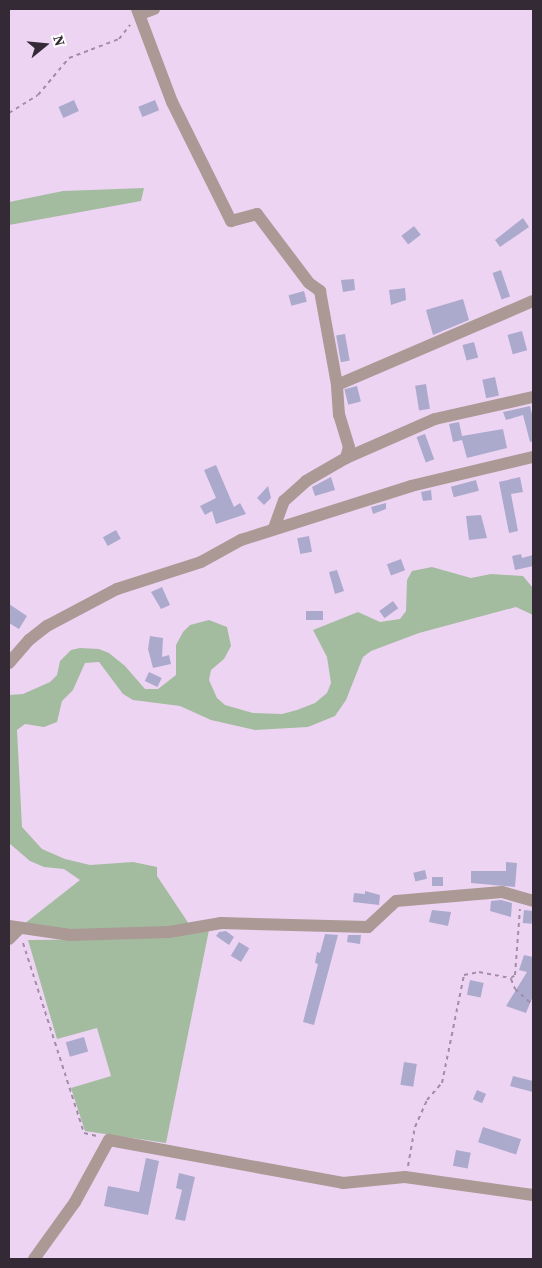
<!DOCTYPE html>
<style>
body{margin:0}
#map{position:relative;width:542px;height:1268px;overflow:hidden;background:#eed4f3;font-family:"Source Serif 4",serif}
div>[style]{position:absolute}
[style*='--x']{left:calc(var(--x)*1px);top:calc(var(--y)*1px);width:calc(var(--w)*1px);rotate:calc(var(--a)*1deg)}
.green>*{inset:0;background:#a3bc9f}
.building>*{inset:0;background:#abaacd;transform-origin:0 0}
.path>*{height:2px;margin-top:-1px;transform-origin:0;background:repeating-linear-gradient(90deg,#a18ea5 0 4px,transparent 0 8px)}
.street>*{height:12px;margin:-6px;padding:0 6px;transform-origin:6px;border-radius:6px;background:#ab9995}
span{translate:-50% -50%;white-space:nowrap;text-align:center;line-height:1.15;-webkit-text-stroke:4px #fff;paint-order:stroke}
.frame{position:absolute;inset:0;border:10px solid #342a36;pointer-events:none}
.north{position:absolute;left:20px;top:20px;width:50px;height:50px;-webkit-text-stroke:4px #fff;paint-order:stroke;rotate:73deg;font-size:14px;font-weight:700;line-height:20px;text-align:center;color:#342a36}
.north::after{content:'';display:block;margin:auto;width:18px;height:22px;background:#342a36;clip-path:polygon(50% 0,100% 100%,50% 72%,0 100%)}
</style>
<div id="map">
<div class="green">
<i style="clip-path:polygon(144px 188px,141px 201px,9px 225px,9px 202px,63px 191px)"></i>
<i style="clip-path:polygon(432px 567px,471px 578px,491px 574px,523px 576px,533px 588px,533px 615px,516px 607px,419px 633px,371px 651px,363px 657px,346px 700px,335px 716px,308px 727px,255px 730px,211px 720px,180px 706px,133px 700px,123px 694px,99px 662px,85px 663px,73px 690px,62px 701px,57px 722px,44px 727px,25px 724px,17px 730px,22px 827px,42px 849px,65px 859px,90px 865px,133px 862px,157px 867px,157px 876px,189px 924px,169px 929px,69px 933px,24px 924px,80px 880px,64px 869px,44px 867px,30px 861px,9px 843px,9px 695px,23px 694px,50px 682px,57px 675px,60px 661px,71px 650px,80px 648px,99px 649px,109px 653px,125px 666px,145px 689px,158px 689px,176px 675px,176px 645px,183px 632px,190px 625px,209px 620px,227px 627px,231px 646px,224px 659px,211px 670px,209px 680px,217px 698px,225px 705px,253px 713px,282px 714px,297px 710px,315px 703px,327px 693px,331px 683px,327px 657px,313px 630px,358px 612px,380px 622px,400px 619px,406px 611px,407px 580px,412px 571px)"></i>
<i style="clip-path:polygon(209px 930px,166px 1143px,85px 1131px,71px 1088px,111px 1076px,97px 1028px,57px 1039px,28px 940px,119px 939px)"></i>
</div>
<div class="building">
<i style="left:74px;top:100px;width:12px;height:17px;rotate:66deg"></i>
<i style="left:155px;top:100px;width:11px;height:18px;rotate:68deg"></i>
<i style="clip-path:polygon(523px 218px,529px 227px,500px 247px,495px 240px)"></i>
<i style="left:414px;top:226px;width:11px;height:16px;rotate:52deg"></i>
<i style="left:501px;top:270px;width:28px;height:9px;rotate:71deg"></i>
<i style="clip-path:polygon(354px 279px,355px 290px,343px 292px,341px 280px)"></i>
<i style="clip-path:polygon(405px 288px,406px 300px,391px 305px,389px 290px)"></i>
<i style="left:304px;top:291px;width:11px;height:16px;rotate:75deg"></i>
<i style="clip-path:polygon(463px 299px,469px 320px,433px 335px,426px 310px)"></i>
<i style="left:522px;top:331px;width:20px;height:15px;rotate:75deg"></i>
<i style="left:345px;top:334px;width:27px;height:9px;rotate:80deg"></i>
<i style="left:474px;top:342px;width:16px;height:12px;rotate:75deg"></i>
<i style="left:495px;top:377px;width:19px;height:13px;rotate:78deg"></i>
<i style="left:426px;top:384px;width:25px;height:11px;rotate:81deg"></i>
<i style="left:357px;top:386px;width:16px;height:13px;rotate:76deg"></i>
<i style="clip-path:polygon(530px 406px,533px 418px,533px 441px,530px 442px,523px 415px,506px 420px,503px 412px)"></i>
<i style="clip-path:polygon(459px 422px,462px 436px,503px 429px,507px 448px,467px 458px,462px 440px,453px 442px,449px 424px)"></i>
<i style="left:425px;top:434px;width:27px;height:9px;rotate:70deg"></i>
<i style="clip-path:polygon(216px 465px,234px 507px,240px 503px,246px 514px,216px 524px,212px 511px,205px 515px,200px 506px,216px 498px,204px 470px)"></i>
<i style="clip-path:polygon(331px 477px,335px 490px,315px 496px,312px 487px)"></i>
<i style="clip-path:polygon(520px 477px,523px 492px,511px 494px,518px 531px,509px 533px,499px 482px)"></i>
<i style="left:476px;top:480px;width:11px;height:26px;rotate:75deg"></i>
<i style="clip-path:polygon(268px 486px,271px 498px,264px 505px,257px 498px)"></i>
<i style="clip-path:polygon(431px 490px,432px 500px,423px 501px,421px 492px)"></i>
<i style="clip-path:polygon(386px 503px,386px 509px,373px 514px,371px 507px)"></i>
<i style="clip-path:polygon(481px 515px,487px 538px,469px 540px,466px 516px)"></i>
<i style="left:116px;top:530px;width:10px;height:15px;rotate:61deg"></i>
<i style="left:309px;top:536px;width:16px;height:12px;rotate:79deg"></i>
<i style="clip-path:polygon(521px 554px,522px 558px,533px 555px,533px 566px,515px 570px,512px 556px)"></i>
<i style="left:401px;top:559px;width:12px;height:15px;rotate:70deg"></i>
<i style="clip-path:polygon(337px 570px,344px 591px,335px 594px,329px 572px)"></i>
<i style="clip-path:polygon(162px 587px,170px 605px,161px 609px,151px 592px)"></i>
<i style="left:393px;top:601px;width:9px;height:17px;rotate:54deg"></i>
<i style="clip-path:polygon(9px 604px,27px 616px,19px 629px,9px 623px)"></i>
<i style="left:323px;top:611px;width:9px;height:17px;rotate:90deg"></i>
<i style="clip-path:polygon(150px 636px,163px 638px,162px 657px,169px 655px,171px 664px,153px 668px,148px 649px)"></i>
<i style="left:149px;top:672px;width:14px;height:10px;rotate:25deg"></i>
<i style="clip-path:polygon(506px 862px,517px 863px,515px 887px,471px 883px,471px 871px,506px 871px)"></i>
<i style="left:425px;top:870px;width:9px;height:12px;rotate:77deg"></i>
<i style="left:432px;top:877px;width:11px;height:9px"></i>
<i style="clip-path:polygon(365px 891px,380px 895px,379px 905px,353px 902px,354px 893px,365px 894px)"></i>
<i style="clip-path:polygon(501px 900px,512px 903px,511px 917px,490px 911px,491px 901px)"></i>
<i style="clip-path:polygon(432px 910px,451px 912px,448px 926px,429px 922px)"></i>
<i style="left:524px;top:910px;width:9px;height:13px;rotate:6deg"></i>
<i style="clip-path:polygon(226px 931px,234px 937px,229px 945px,216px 936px,219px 932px)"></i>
<i style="clip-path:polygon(325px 934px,338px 935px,314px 1025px,303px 1022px,318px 964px,315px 963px,317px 952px,320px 953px)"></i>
<i style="clip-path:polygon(348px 935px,361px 935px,360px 944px,347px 942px)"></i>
<i style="left:239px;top:942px;width:12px;height:16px;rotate:31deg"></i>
<i style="clip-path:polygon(524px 955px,533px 957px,533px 996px,526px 1013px,506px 1006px,527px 972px,519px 970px)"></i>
<i style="left:470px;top:980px;width:14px;height:15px;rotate:12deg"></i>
<i style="left:84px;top:1037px;width:15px;height:19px;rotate:74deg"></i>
<i style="left:404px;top:1062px;width:13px;height:23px;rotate:9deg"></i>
<i style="clip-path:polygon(513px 1076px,533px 1081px,533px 1092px,510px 1086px)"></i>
<i style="left:477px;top:1090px;width:10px;height:10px;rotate:24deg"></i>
<i style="left:483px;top:1127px;width:40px;height:16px;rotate:18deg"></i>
<i style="left:456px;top:1150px;width:15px;height:16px;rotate:11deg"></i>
<i style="clip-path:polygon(146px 1158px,159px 1161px,148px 1215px,104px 1206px,108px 1186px,139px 1192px)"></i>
<i style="clip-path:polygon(179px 1173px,195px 1177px,185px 1221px,175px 1219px,182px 1190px,176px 1188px)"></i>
</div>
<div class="path">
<i style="--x:9;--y:113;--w:34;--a:-32"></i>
<i style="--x:38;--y:95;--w:48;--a:-50"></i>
<i style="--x:69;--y:58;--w:53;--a:-20.8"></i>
<i style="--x:119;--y:39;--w:18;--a:-52"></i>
<i style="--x:23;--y:943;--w:200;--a:72.2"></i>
<i style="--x:84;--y:1133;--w:13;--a:13"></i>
<i style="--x:511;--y:979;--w:11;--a:68"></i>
<i style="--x:515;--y:989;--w:24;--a:42"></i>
<i style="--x:408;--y:1166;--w:40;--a:-80"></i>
<i style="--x:415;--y:1127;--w:30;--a:-66"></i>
<i style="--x:427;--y:1100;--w:23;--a:-49"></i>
<i style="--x:442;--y:1083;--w:110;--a:-78.5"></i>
<i style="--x:464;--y:975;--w:15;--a:-11"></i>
<i style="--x:479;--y:972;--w:33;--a:11"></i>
<i style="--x:511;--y:978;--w:5;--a:-37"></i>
<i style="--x:515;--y:975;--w:66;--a:-85.7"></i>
</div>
<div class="street">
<i style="--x:137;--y:9;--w:99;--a:69.4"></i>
<i style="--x:172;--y:102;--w:133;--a:63.6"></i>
<i style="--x:231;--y:221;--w:27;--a:-15"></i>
<i style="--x:257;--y:214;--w:86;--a:53"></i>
<i style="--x:309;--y:283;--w:14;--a:36"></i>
<i style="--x:320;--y:291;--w:96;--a:79.7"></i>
<i style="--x:140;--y:14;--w:15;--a:-20"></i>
<i style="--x:346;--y:458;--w:97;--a:-23.7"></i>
<i style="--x:435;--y:419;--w:100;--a:-12.7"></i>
<i style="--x:274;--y:528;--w:29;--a:-70"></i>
<i style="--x:284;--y:501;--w:30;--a:-42"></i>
<i style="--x:306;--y:481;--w:46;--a:-29.9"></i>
<i style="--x:346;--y:458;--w:11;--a:-75"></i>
<i style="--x:349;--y:447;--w:34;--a:-107"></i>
<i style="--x:339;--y:415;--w:30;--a:-94"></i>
<i style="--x:337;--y:385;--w:213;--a:-23.2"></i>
<i style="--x:9;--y:663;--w:30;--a:-49"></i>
<i style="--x:29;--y:640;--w:23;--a:-38"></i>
<i style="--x:47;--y:626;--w:79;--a:-27.9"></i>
<i style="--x:117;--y:589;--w:88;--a:-17.8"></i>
<i style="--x:201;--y:562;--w:46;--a:-28.8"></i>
<i style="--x:241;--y:540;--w:178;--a:-17.6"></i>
<i style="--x:411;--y:486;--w:125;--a:-13.4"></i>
<i style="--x:9;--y:926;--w:62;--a:8.4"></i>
<i style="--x:70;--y:935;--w:99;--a:-1.7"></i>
<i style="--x:169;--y:932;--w:53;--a:-9.8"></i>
<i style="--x:221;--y:923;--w:147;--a:1.6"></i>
<i style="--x:368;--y:927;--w:38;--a:-43"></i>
<i style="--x:396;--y:901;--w:106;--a:-4.9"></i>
<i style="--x:502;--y:892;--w:32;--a:16"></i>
<i style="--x:9;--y:939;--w:14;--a:-45"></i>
<i style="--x:34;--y:1259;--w:70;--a:-54.3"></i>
<i style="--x:75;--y:1202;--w:71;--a:-61.3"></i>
<i style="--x:109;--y:1140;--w:238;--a:10.4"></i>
<i style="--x:343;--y:1183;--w:62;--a:-5.5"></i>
<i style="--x:405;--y:1177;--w:129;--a:8"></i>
</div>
<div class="frame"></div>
<div class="north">N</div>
</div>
